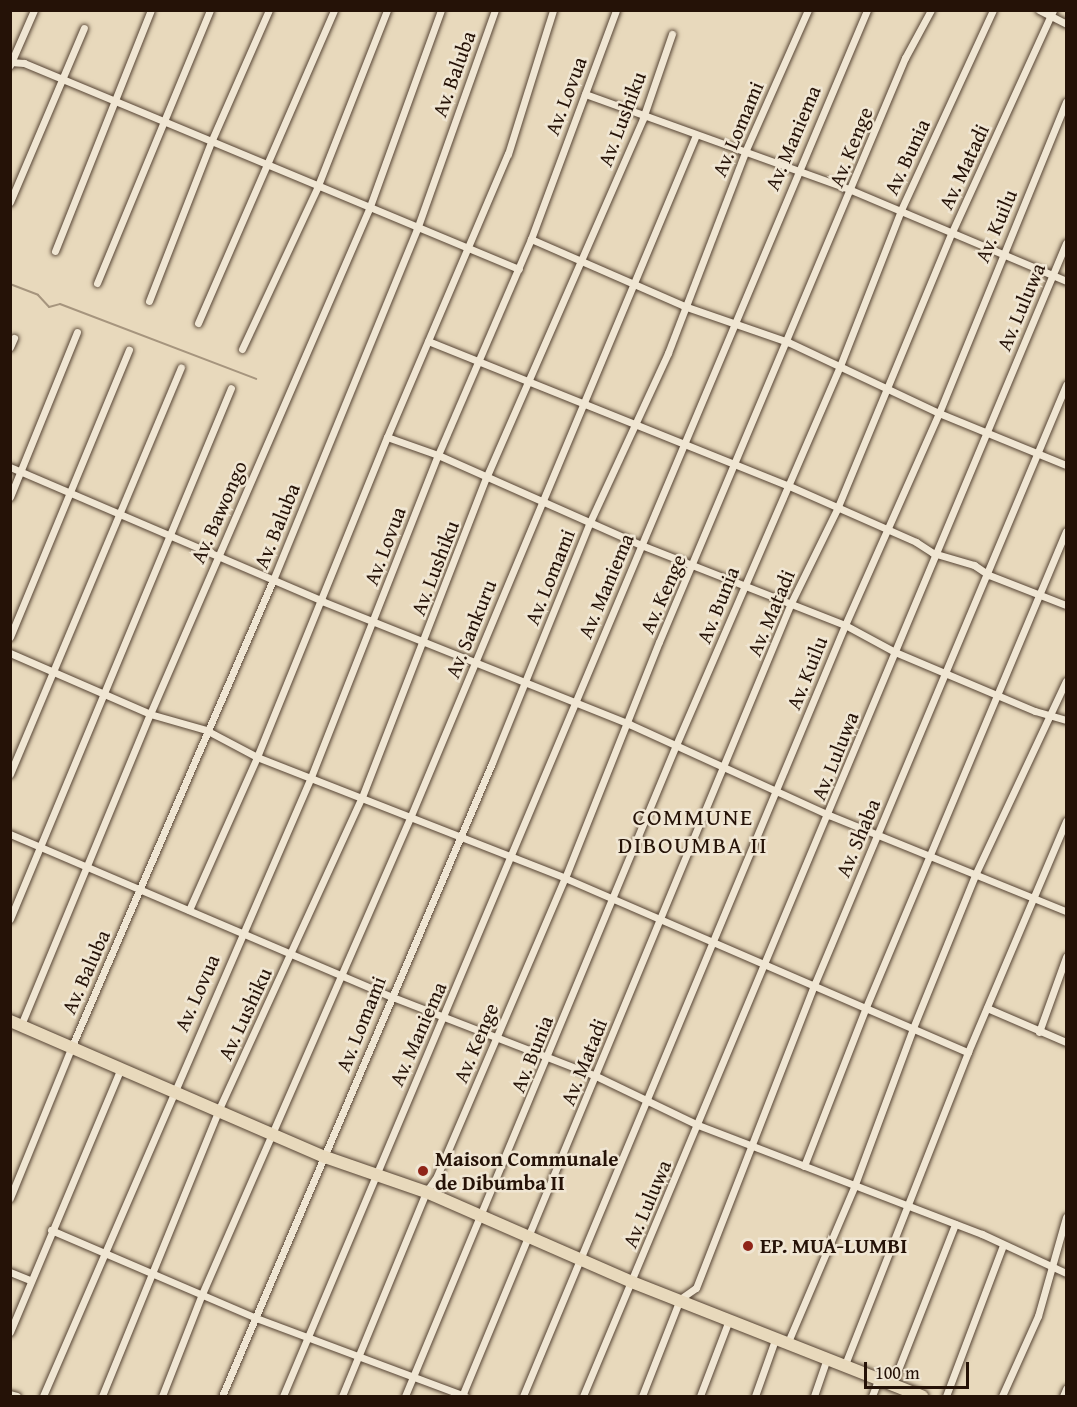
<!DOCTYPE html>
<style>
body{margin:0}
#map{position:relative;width:1077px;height:1407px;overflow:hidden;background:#e8d9bc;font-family:"Gentium Book Plus",serif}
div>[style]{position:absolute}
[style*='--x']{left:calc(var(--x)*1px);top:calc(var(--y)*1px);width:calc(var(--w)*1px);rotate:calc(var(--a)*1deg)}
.stream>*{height:2px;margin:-1px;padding:0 1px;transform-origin:1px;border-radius:1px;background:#a6957e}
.roads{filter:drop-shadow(0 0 2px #564434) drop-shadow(0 0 2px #564434)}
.minor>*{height:7px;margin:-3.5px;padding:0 3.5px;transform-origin:3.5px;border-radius:3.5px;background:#f0e6d3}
.trunk>*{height:12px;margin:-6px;padding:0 6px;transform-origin:6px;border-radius:6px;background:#e8d9bc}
.dots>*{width:16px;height:16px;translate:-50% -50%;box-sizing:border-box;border:3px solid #f0e6d3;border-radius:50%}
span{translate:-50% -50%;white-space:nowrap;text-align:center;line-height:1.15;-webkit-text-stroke:5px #f0e6d3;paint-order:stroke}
.street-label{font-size:21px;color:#251207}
.poi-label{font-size:21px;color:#251207;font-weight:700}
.left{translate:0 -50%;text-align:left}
.quarter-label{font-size:24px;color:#251207;letter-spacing:1.5px}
.frame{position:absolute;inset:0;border:12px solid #251207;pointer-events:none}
.scale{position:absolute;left:864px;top:1362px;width:105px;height:27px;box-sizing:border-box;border:3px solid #251207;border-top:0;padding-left:8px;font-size:18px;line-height:21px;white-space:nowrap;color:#251207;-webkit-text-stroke:4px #f0e6d3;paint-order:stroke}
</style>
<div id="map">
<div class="stream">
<i style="--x:10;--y:284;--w:30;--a:21"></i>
<i style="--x:38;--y:295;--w:16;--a:47"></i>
<i style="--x:49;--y:307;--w:11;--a:-15"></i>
<i style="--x:60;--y:304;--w:210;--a:20.9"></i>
</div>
<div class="roads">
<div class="minor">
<i style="--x:1039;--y:10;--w:30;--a:27"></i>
<i style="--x:10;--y:62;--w:14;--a:4"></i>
<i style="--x:24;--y:63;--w:536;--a:22.6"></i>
<i style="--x:10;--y:65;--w:60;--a:-66.4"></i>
<i style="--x:585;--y:94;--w:283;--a:19.8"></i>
<i style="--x:851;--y:190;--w:233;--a:22.9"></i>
<i style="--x:10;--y:202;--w:189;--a:-67"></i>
<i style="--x:531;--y:239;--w:167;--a:23.6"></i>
<i style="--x:684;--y:306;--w:110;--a:19.1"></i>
<i style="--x:788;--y:342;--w:167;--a:25.2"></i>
<i style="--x:939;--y:413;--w:137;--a:22.3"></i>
<i style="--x:55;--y:251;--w:259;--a:-68.3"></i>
<i style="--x:97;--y:283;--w:295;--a:-67.5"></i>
<i style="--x:149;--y:301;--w:171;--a:-68.7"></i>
<i style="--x:211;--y:142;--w:144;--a:-66.3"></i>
<i style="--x:198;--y:323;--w:341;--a:-66.5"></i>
<i style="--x:428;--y:341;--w:387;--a:21.9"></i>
<i style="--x:787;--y:485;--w:141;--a:23.8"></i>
<i style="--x:916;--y:542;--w:20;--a:33"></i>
<i style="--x:933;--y:553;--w:43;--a:16.3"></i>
<i style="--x:974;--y:565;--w:18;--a:34"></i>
<i style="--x:989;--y:575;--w:83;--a:21.3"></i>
<i style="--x:10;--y:347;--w:10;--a:-66"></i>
<i style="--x:242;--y:349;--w:178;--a:-65"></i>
<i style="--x:317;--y:188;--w:191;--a:-68.5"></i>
<i style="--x:387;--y:437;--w:54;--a:19.4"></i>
<i style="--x:438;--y:455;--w:222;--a:23.9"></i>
<i style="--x:641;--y:545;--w:219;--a:21.4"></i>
<i style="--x:845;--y:625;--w:57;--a:28.4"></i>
<i style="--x:895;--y:652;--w:152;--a:22.9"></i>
<i style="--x:1035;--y:711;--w:32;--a:16"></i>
<i style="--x:10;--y:467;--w:340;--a:23.2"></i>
<i style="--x:322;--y:601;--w:331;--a:21.8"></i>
<i style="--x:629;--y:724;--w:220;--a:24.5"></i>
<i style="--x:829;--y:815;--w:256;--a:22.1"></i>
<i style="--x:10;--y:497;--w:178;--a:-67.9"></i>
<i style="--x:10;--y:637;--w:311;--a:-67.5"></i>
<i style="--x:10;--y:653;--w:153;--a:23.5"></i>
<i style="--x:150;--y:714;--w:58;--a:15.9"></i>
<i style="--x:206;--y:730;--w:58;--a:27.9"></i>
<i style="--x:257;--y:757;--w:331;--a:21.4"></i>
<i style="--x:565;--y:878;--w:439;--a:23.4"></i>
<i style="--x:10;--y:774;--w:441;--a:-67.2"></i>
<i style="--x:10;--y:834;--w:413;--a:23.1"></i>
<i style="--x:390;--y:996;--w:221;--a:21.2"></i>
<i style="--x:596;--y:1076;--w:113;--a:25.7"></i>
<i style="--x:698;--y:1125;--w:304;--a:21"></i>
<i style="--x:982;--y:1234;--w:93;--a:24.9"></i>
<i style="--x:189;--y:910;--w:167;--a:-66"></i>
<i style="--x:257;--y:757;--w:345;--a:-67.9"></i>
<i style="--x:387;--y:437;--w:308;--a:-66.9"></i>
<i style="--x:508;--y:154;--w:151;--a:-72.6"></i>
<i style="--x:10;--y:919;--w:575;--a:-67.4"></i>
<i style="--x:987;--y:1008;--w:86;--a:23.3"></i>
<i style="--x:21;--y:1025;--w:337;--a:-67.5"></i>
<i style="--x:150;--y:714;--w:550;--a:-66.56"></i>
<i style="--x:369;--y:209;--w:212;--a:-70.1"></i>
<i style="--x:1039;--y:1032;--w:80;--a:-70.2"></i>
<i style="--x:804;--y:1166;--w:171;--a:-68.7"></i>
<i style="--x:866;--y:1007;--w:516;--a:-67.21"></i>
<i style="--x:10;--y:1198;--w:164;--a:-67.8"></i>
<i style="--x:72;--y:1046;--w:508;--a:-66.67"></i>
<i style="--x:273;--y:580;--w:379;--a:-67.7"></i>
<i style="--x:417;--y:229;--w:232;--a:-70.4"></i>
<i style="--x:51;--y:1230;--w:223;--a:23.2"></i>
<i style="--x:256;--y:1318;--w:223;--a:20.5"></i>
<i style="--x:10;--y:1272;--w:22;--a:22"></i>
<i style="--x:10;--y:1332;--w:286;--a:-67.2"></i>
<i style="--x:788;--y:1342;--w:168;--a:-66.9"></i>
<i style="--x:854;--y:1187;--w:170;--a:-69.6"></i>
<i style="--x:913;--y:1028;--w:165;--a:-67.9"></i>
<i style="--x:975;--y:875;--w:214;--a:-64.9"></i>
<i style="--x:844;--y:1367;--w:339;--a:-68.5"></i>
<i style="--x:968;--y:1052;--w:251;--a:-67"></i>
<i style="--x:892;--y:1385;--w:173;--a:-68.6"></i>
<i style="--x:10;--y:1394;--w:7;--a:16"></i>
<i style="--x:43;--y:1396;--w:675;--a:-66.59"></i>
<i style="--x:311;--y:777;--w:346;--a:-68.5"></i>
<i style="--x:438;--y:455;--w:235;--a:-66.7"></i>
<i style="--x:531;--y:239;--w:244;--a:-69.6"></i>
<i style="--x:102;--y:1396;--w:310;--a:-67.8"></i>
<i style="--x:219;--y:1109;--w:343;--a:-65.4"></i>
<i style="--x:362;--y:797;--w:342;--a:-68.8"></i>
<i style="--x:486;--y:478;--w:393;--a:-66.4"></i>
<i style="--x:643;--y:118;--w:89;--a:-71"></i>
<i style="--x:162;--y:1396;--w:110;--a:-68.6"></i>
<i style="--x:202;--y:1294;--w:519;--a:-66.4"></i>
<i style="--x:410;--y:818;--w:740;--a:-67.28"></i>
<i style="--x:222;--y:1396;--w:688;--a:-66.9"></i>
<i style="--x:492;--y:763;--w:258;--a:-67.9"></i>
<i style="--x:589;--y:524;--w:188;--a:-65.2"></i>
<i style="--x:668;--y:353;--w:215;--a:-69"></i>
<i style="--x:745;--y:152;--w:155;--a:-66.1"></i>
<i style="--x:283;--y:1396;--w:1504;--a:-67.15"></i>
<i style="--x:342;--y:1396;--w:221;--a:-67.6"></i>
<i style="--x:426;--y:1192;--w:19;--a:-55"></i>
<i style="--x:437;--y:1176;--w:324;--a:-66.8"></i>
<i style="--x:565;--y:878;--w:254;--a:-68.3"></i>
<i style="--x:659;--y:642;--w:634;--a:-67.16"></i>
<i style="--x:905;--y:58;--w:55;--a:-61.6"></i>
<i style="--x:405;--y:1396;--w:705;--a:-67.4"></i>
<i style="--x:676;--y:745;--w:413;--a:-66.6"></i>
<i style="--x:840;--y:366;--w:168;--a:-68.6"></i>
<i style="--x:901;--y:210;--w:220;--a:-65.3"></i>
<i style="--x:462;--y:1396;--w:859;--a:-67.47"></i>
<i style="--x:791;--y:603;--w:105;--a:-63.9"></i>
<i style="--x:837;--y:509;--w:300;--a:-67.5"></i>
<i style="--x:952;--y:232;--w:244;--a:-65.5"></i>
<i style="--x:523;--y:1396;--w:836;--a:-67.33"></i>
<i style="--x:845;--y:625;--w:232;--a:-66.1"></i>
<i style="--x:939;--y:413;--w:336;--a:-67.8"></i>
<i style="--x:583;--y:1396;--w:1250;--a:-67.27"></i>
<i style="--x:642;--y:1396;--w:104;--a:-68.6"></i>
<i style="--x:680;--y:1299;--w:19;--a:-35"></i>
<i style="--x:696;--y:1288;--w:327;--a:-68.7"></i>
<i style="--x:815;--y:983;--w:649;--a:-67.23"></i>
<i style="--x:700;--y:1396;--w:81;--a:-69.1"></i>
<i style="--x:755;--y:1396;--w:63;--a:-70.4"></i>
<i style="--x:814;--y:1396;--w:39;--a:-71"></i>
<i style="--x:872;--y:1396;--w:17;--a:-69"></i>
<i style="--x:946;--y:1396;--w:161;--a:-69.3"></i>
<i style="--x:1002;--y:1396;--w:88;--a:-65.8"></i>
<i style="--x:1038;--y:1316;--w:103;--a:-74.2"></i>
<i style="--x:1063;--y:1396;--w:8;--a:-67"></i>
</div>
<div class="trunk">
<i style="--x:10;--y:1021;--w:343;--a:23.4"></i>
<i style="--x:325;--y:1157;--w:107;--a:19.1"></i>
<i style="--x:426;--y:1192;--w:225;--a:23.6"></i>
<i style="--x:632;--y:1282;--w:312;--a:21.5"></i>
</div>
</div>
<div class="dots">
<i style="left:423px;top:1171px;background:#8f2418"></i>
<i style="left:748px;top:1246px;background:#8f2418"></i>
</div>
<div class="street-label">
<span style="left:454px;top:74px;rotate:-70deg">Av. Baluba</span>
<span style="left:566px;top:96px;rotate:-69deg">Av. Lovua</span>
<span style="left:622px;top:119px;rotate:-69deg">Av. Lushiku</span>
<span style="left:738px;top:129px;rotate:-67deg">Av. Lomami</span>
<span style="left:793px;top:138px;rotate:-67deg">Av. Maniema</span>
<span style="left:851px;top:147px;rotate:-68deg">Av. Kenge</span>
<span style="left:907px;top:157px;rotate:-65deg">Av. Bunia</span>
<span style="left:964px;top:167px;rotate:-65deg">Av. Matadi</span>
<span style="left:996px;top:226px;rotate:-67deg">Av. Kuilu</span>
<span style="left:1021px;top:307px;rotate:-67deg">Av. Luluwa</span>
<span style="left:219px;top:512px;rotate:-66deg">Av. Bawongo</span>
<span style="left:277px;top:526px;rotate:-68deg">Av. Baluba</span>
<span style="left:385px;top:546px;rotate:-69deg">Av. Lovua</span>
<span style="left:435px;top:568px;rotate:-69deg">Av. Lushiku</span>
<span style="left:550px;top:577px;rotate:-68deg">Av. Lomami</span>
<span style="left:606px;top:586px;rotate:-67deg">Av. Maniema</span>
<span style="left:663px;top:594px;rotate:-66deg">Av. Kenge</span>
<span style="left:718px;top:605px;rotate:-68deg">Av. Bunia</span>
<span style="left:771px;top:613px;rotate:-67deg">Av. Matadi</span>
<span style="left:471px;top:629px;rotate:-68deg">Av. Sankuru</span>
<span style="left:807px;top:673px;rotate:-68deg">Av. Kuilu</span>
<span style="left:835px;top:756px;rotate:-68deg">Av. Luluwa</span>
<span style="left:858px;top:838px;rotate:-67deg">Av. Shaba</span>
<span style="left:86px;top:972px;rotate:-66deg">Av. Baluba</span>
<span style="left:197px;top:993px;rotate:-66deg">Av. Lovua</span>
<span style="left:245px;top:1014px;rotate:-65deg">Av. Lushiku</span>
<span style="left:361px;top:1024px;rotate:-68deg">Av. Lomami</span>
<span style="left:418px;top:1034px;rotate:-66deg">Av. Maniema</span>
<span style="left:476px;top:1043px;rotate:-67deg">Av. Kenge</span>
<span style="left:532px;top:1054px;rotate:-68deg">Av. Bunia</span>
<span style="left:584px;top:1062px;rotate:-68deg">Av. Matadi</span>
<span style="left:647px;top:1204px;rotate:-67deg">Av. Luluwa</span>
</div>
<div class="poi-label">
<span class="left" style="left:435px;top:1171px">Maison Communale<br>de Dibumba II</span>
<span class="left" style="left:760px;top:1246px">EP. MUA-LUMBI</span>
</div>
<div class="quarter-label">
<span style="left:693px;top:831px">COMMUNE<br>DIBOUMBA II</span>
</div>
<div class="frame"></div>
<div class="scale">100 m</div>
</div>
